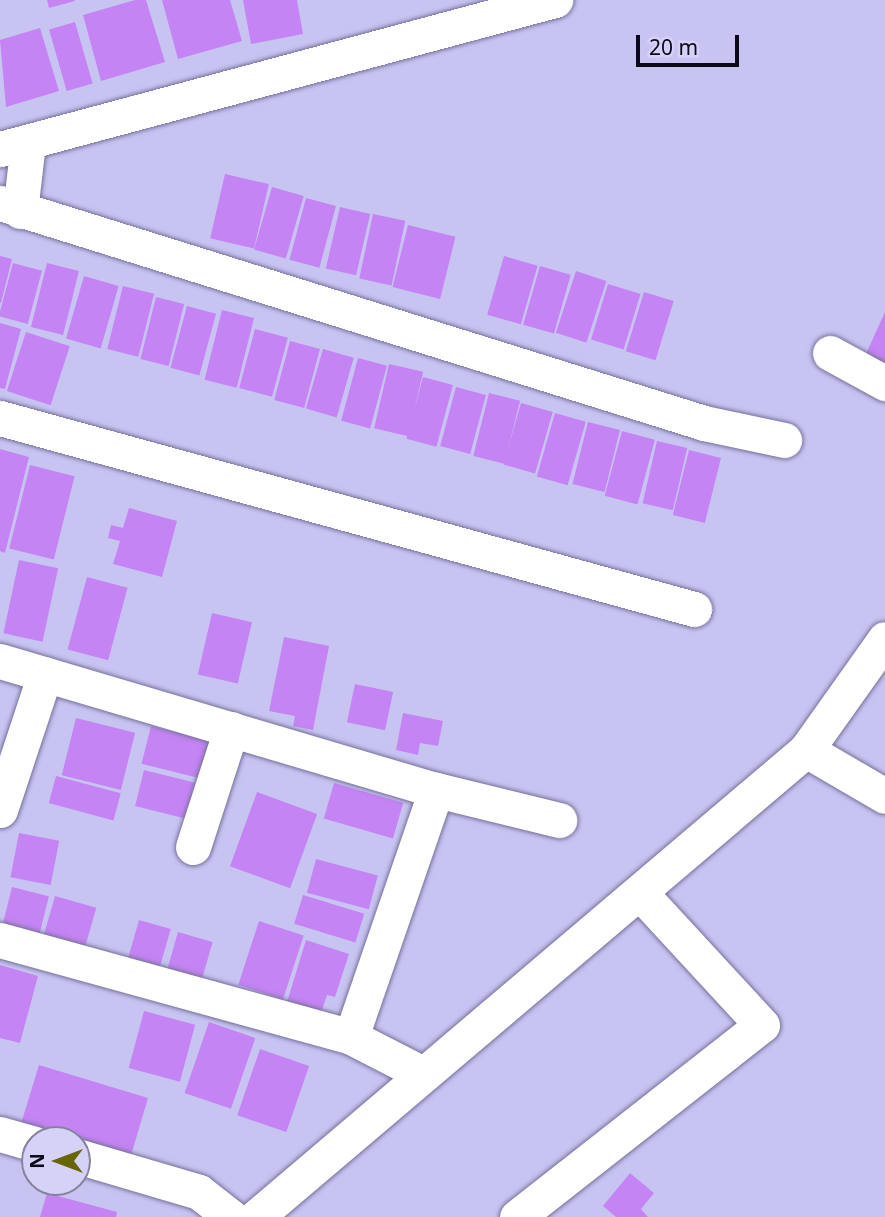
<!DOCTYPE html>
<style>
body{margin:0}
#map{position:relative;width:885px;height:1217px;overflow:hidden;background:#c8c4f2;font-family:"Noto Sans",sans-serif}
div>[style]{position:absolute}
[style*='--x']{left:calc(var(--x)*1px);top:calc(var(--y)*1px);width:calc(var(--w)*1px);rotate:calc(var(--a)*1deg)}
.building>*{inset:0;background:#c484f3;transform-origin:0 0}
.roads{filter:drop-shadow(0 0 2px #75719a) drop-shadow(0 0 2px #75719a)}
.minor>*{height:35px;margin:-17.5px;padding:0 17.5px;transform-origin:17.5px;border-radius:17.5px;background:#fff}
span{translate:-50% -50%;white-space:nowrap;text-align:center;line-height:1.15;-webkit-text-stroke:5px #d6d2f7;paint-order:stroke}
.north{position:absolute;left:21px;top:1126px;width:70px;height:70px;box-sizing:border-box;background:#d6d2f7;border:2px solid #85829e;border-radius:50%;rotate:270deg;font-size:19px;font-weight:700;line-height:28px;text-align:center;color:#0c0a19}
.north::after{content:'';display:block;margin:auto;width:24px;height:32px;background:#676600;clip-path:polygon(50% 0,100% 100%,50% 72%,0 100%)}
.scale{position:absolute;left:636px;top:35px;width:103px;height:32px;box-sizing:border-box;border:4px solid #0c0a19;border-top:0;padding-left:9px;font-size:21px;line-height:24px;white-space:nowrap;color:#0c0a19;-webkit-text-stroke:5px #d6d2f7;paint-order:stroke}
</style>
<div id="map">
<div class="building">
<i style="clip-path:polygon(47px 0,74px 0,75px 1px,49px 8px)"></i>
<i style="clip-path:polygon(135px 0,146px 0,165px 62px,101px 81px,83px 15px)"></i>
<i style="clip-path:polygon(162px 0,230px 0,242px 41px,178px 59px)"></i>
<i style="clip-path:polygon(243px 0,297px 0,303px 34px,251px 44px)"></i>
<i style="left:75px;top:22px;width:64px;height:27px;rotate:74deg"></i>
<i style="clip-path:polygon(40px 28px,59px 91px,6px 107px,0 40px)"></i>
<i style="left:225px;top:174px;width:45px;height:66px;rotate:13deg"></i>
<i style="left:272px;top:187px;width:33px;height:65px;rotate:16deg"></i>
<i style="left:306px;top:198px;width:31px;height:64px;rotate:15deg"></i>
<i style="left:340px;top:207px;width:31px;height:63px;rotate:13deg"></i>
<i style="left:373px;top:214px;width:33px;height:66px;rotate:12deg"></i>
<i style="left:408px;top:225px;width:49px;height:64px;rotate:14deg"></i>
<i style="clip-path:polygon(0 256px,12px 259px,1px 303px,0 303px)"></i>
<i style="left:504px;top:256px;width:35px;height:61px;rotate:16deg"></i>
<i style="left:13px;top:263px;width:30px;height:55px;rotate:15deg"></i>
<i style="left:47px;top:263px;width:33px;height:66px;rotate:14deg"></i>
<i style="left:540px;top:266px;width:32px;height:61px;rotate:16deg"></i>
<i style="left:576px;top:271px;width:32px;height:65px;rotate:18deg"></i>
<i style="left:84px;top:276px;width:36px;height:65px;rotate:16deg"></i>
<i style="left:608px;top:284px;width:34px;height:58px;rotate:17deg"></i>
<i style="left:123px;top:286px;width:32px;height:65px;rotate:14deg"></i>
<i style="left:644px;top:292px;width:31px;height:62px;rotate:17deg"></i>
<i style="left:156px;top:297px;width:29px;height:64px;rotate:14deg"></i>
<i style="left:187px;top:306px;width:30px;height:64px;rotate:15deg"></i>
<i style="left:222px;top:310px;width:33px;height:72px;rotate:14deg"></i>
<i style="clip-path:polygon(885px 312px,885px 362px,884px 364px,865px 356px)"></i>
<i style="clip-path:polygon(0 323px,21px 329px,5px 389px,0 388px)"></i>
<i style="left:255px;top:329px;width:34px;height:61px;rotate:15deg"></i>
<i style="left:26px;top:332px;width:46px;height:62px;rotate:18deg"></i>
<i style="left:290px;top:341px;width:31px;height:61px;rotate:15deg"></i>
<i style="left:323px;top:349px;width:32px;height:62px;rotate:16deg"></i>
<i style="left:358px;top:358px;width:30px;height:65px;rotate:15deg"></i>
<i style="left:389px;top:364px;width:35px;height:66px;rotate:13deg"></i>
<i style="left:423px;top:377px;width:31px;height:64px;rotate:15deg"></i>
<i style="left:456px;top:387px;width:31px;height:61px;rotate:15deg"></i>
<i style="left:489px;top:393px;width:32px;height:65px;rotate:14deg"></i>
<i style="left:521px;top:403px;width:33px;height:64px;rotate:16deg"></i>
<i style="left:555px;top:413px;width:32px;height:66px;rotate:16deg"></i>
<i style="left:588px;top:422px;width:33px;height:64px;rotate:14deg"></i>
<i style="left:622px;top:431px;width:34px;height:67px;rotate:15deg"></i>
<i style="left:657px;top:441px;width:31px;height:64px;rotate:13deg"></i>
<i style="clip-path:polygon(0 449px,29px 457px,5px 553px,0 551px)"></i>
<i style="left:689px;top:450px;width:33px;height:67px;rotate:14deg"></i>
<i style="left:30px;top:465px;width:46px;height:86px;rotate:14deg"></i>
<i style="clip-path:polygon(129px 508px,177px 521px,162px 577px,113px 564px,120px 541px,108px 538px,111px 525px,123px 528px)"></i>
<i style="left:19px;top:560px;width:40px;height:75px;rotate:12deg"></i>
<i style="left:87px;top:577px;width:42px;height:75px;rotate:15deg"></i>
<i style="left:212px;top:613px;width:41px;height:63px;rotate:13deg"></i>
<i style="clip-path:polygon(284px 637px,329px 646px,313px 730px,293px 726px,295px 716px,269px 711px)"></i>
<i style="left:355px;top:684px;width:39px;height:39px;rotate:12deg"></i>
<i style="clip-path:polygon(403px 713px,443px 721px,438px 746px,420px 743px,418px 755px,396px 750px)"></i>
<i style="left:76px;top:718px;width:61px;height:59px;rotate:14deg"></i>
<i style="left:151px;top:726px;width:61px;height:39px;rotate:14deg"></i>
<i style="left:144px;top:770px;width:58px;height:37px;rotate:14deg"></i>
<i style="left:56px;top:776px;width:67px;height:28px;rotate:15deg"></i>
<i style="left:334px;top:783px;width:72px;height:37px;rotate:16deg"></i>
<i style="left:257px;top:792px;width:64px;height:79px;rotate:20deg"></i>
<i style="left:19px;top:833px;width:41px;height:45px;rotate:11deg"></i>
<i style="left:316px;top:859px;width:64px;height:35px;rotate:15deg"></i>
<i style="left:12px;top:887px;width:38px;height:44px;rotate:14deg"></i>
<i style="left:303px;top:895px;width:64px;height:30px;rotate:17deg"></i>
<i style="left:55px;top:896px;width:43px;height:46px;rotate:16deg"></i>
<i style="left:139px;top:920px;width:33px;height:43px;rotate:16deg"></i>
<i style="left:259px;top:921px;width:47px;height:67px;rotate:18deg"></i>
<i style="left:178px;top:932px;width:36px;height:44px;rotate:16deg"></i>
<i style="clip-path:polygon(306px 940px,349px 954px,335px 997px,327px 995px,321px 1013px,287px 1002px)"></i>
<i style="clip-path:polygon(0 965px,38px 976px,20px 1043px,0 1038px)"></i>
<i style="left:144px;top:1011px;width:53px;height:59px;rotate:15deg"></i>
<i style="left:209px;top:1022px;width:49px;height:75px;rotate:19deg"></i>
<i style="left:260px;top:1049px;width:52px;height:70px;rotate:19deg"></i>
<i style="clip-path:polygon(39px 1065px,148px 1098px,129px 1162px,77px 1140px,20px 1127px)"></i>
<i style="clip-path:polygon(630px 1173px,654px 1193px,641px 1209px,648px 1217px,616px 1217px,603px 1206px)"></i>
<i style="clip-path:polygon(47px 1193px,117px 1212px,116px 1217px,40px 1217px)"></i>
</div>
<div class="roads">
<div class="minor">
<i style="--x:0;--y:149;--w:575;--a:-15.03"></i>
<i style="--x:0;--y:203;--w:738;--a:17.35"></i>
<i style="--x:704;--y:423;--w:82;--a:12"></i>
<i style="--x:20;--y:211;--w:68;--a:-83.3"></i>
<i style="--x:830;--y:353;--w:63;--a:28.6"></i>
<i style="--x:0;--y:418;--w:720;--a:15.39"></i>
<i style="--x:0;--y:661;--w:455;--a:16.5"></i>
<i style="--x:436;--y:790;--w:261;--a:109"></i>
<i style="--x:806;--y:750;--w:91;--a:30.2"></i>
<i style="--x:436;--y:790;--w:127;--a:13.7"></i>
<i style="--x:0;--y:810;--w:143;--a:-71.7"></i>
<i style="--x:193;--y:847;--w:124;--a:-72.1"></i>
<i style="--x:0;--y:940;--w:364;--a:15.4"></i>
<i style="--x:351;--y:1037;--w:81;--a:27.2"></i>
<i style="--x:0;--y:1134;--w:36;--a:16"></i>
<i style="--x:77;--y:1156;--w:127;--a:16.4"></i>
<i style="--x:199;--y:1192;--w:41;--a:38"></i>
<i style="--x:256;--y:1217;--w:722;--a:-40.33"></i>
<i style="--x:806;--y:750;--w:136;--a:-54.6"></i>
<i style="--x:517;--y:1217;--w:311;--a:-38.1"></i>
<i style="--x:762;--y:1025;--w:178;--a:-132.7"></i>
</div>
</div>
<div class="north">N</div>
<div class="scale">20 m</div>
</div>
